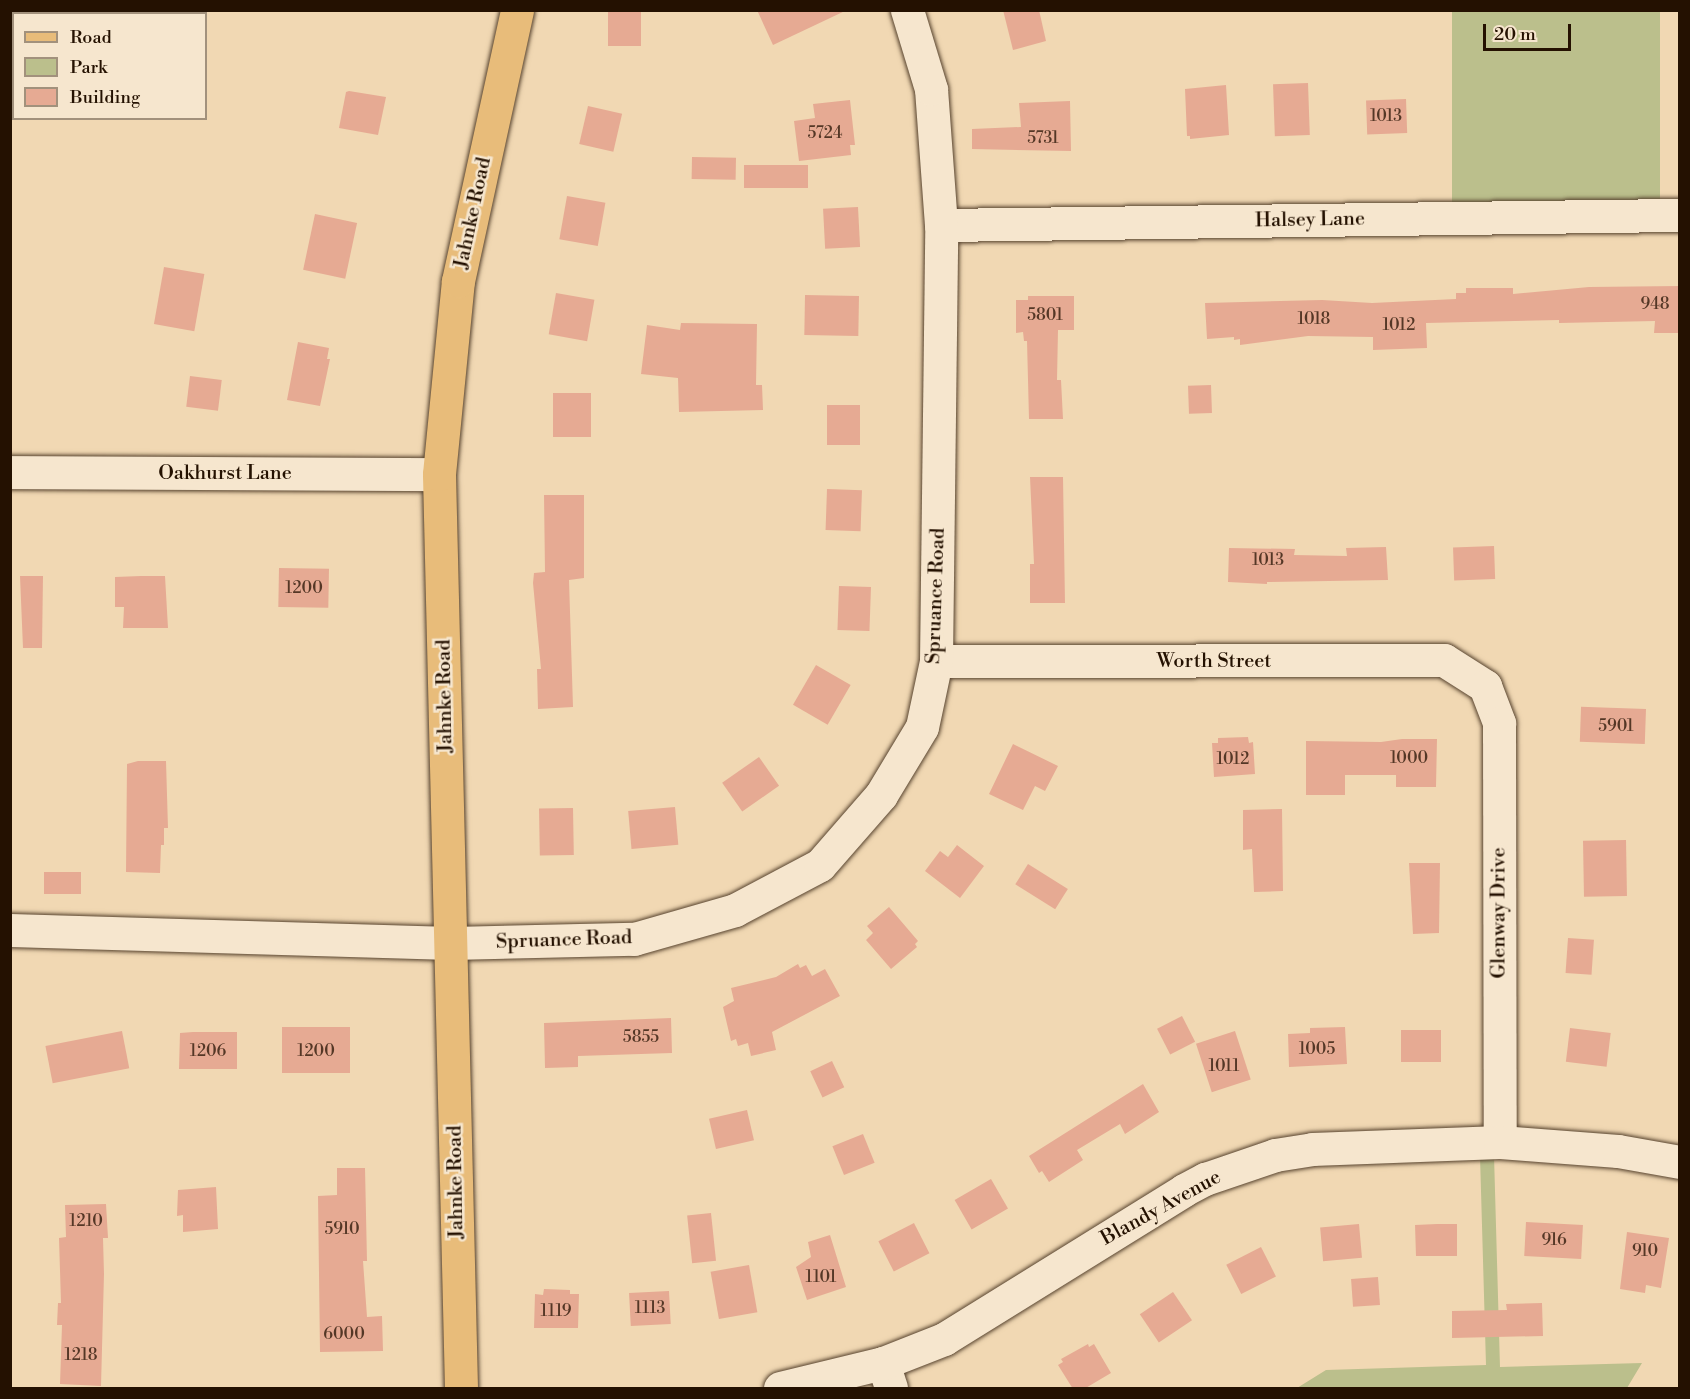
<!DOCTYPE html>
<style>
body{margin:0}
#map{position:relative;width:1690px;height:1399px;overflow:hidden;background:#f1d8b3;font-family:"Libre Bodoni",serif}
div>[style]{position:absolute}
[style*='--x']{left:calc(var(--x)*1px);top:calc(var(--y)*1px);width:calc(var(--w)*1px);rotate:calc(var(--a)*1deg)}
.green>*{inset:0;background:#bbbf8c;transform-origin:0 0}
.building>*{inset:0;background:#e6aa93;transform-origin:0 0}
.roads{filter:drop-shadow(0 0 2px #57432e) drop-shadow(0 0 2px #57432e)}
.minor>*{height:33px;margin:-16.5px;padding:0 16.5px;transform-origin:16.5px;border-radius:16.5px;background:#f6e6ce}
.major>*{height:33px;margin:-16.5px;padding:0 16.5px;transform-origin:16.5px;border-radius:16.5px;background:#e8bc7a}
span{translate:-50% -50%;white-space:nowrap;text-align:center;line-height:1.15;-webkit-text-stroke:5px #f6e6ce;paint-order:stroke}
.number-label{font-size:16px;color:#543726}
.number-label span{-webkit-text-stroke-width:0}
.street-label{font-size:20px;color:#241101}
.frame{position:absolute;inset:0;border:12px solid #241101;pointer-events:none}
.legend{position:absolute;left:12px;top:12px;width:195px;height:108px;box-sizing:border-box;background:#f6e6ce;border:2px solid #a2917c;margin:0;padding:8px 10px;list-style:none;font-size:18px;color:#241101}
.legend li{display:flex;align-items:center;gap:12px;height:30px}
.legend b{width:30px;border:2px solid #a2917c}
.scale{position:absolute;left:1483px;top:24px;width:88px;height:27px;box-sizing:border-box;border:3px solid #241101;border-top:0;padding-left:8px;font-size:18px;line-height:21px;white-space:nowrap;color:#241101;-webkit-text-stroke:4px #f6e6ce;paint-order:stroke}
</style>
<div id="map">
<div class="green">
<i style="left:1452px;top:11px;width:208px;height:193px"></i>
<i style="clip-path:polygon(1494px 1155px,1500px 1367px,1642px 1363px,1627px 1388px,1297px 1388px,1326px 1370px,1486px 1365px,1480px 1156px)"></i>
</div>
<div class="building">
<i style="left:608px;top:10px;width:33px;height:36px"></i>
<i style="clip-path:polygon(757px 10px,847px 10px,773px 45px)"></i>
<i style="clip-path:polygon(1003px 10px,1039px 10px,1046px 41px,1013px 50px)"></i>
<i style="left:1308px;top:83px;width:52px;height:35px;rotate:88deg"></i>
<i style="clip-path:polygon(1226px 85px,1229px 135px,1190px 139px,1190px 136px,1187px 136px,1185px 89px)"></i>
<i style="clip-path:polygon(349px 91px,386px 97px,378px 135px,339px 128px,346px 92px)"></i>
<i style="left:1406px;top:99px;width:34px;height:40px;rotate:88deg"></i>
<i style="clip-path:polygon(850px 100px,855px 145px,850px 145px,851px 155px,799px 161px,794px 121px,815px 118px,813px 104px)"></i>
<i style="clip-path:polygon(1070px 101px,1071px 151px,972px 149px,972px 129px,1021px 127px,1019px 103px)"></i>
<i style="left:588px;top:106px;width:35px;height:39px;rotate:13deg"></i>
<i style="left:692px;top:157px;width:44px;height:22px;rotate:1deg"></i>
<i style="left:808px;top:165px;width:23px;height:64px;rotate:90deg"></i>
<i style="left:567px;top:196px;width:39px;height:44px;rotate:10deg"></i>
<i style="left:858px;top:207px;width:40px;height:35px;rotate:87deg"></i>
<i style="left:315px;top:214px;width:43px;height:57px;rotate:12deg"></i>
<i style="left:164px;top:267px;width:41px;height:58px;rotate:10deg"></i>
<i style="clip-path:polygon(1680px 286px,1680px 333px,1654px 333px,1655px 321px,1559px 323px,1559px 320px,1426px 323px,1427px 348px,1373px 350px,1373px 337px,1308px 336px,1240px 345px,1240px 339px,1234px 340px,1234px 337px,1207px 339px,1205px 303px,1322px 300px,1372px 303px,1456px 299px,1456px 293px,1466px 293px,1466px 288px,1513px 288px,1513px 294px,1589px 287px)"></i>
<i style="left:556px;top:293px;width:39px;height:42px;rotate:10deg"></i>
<i style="left:859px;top:296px;width:40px;height:54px;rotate:91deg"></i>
<i style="clip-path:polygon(1028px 296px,1074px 296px,1074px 330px,1058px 330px,1057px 380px,1061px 380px,1063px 419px,1029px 419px,1027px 341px,1024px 341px,1023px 332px,1016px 333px,1016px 300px,1028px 300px)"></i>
<i style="clip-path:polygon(681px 323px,757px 324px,756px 385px,762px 385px,763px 410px,679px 412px,678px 378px,641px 374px,647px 325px,680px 330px)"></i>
<i style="clip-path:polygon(298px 342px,329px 348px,327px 359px,330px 359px,320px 406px,287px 400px)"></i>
<i style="left:190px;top:376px;width:32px;height:31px;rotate:7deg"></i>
<i style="left:1211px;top:385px;width:28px;height:23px;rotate:88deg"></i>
<i style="left:553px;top:393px;width:38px;height:44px"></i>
<i style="left:827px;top:405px;width:33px;height:40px"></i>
<i style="clip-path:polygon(1030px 477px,1063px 477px,1065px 603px,1030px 603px,1030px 564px,1034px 564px)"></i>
<i style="left:827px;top:489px;width:35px;height:41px;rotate:2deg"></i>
<i style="clip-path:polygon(544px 495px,584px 495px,584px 578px,569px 580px,573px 707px,538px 709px,537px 669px,541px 669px,533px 583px,534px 573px,545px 572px)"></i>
<i style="left:1494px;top:546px;width:33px;height:41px;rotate:88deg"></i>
<i style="clip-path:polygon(1386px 547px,1388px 580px,1267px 582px,1267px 584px,1228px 582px,1229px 548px,1295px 549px,1294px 555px,1347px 556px,1346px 548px)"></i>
<i style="left:279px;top:568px;width:50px;height:39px;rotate:1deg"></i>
<i style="clip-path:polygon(20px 576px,43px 576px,42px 648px,23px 648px)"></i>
<i style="clip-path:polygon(141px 576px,165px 576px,168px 628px,123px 628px,124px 607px,115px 607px,115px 577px)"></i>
<i style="left:839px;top:586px;width:32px;height:44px;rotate:2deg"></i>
<i style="left:816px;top:665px;width:40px;height:46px;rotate:30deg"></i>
<i style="left:1646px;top:709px;width:35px;height:65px;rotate:92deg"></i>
<i style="clip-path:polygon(1248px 737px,1249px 743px,1253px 742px,1255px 774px,1214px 777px,1212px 743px,1218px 743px,1218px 738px)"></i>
<i style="clip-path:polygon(1402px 739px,1437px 739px,1436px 787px,1396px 787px,1396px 775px,1345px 775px,1345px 795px,1306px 795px,1306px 741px,1381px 742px)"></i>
<i style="clip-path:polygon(1013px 744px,1058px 766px,1045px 791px,1035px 786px,1023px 810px,989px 794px)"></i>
<i style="left:759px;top:757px;width:35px;height:45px;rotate:55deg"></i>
<i style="clip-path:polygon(138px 761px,166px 761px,168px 828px,164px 828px,164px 845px,161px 845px,160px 873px,126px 872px,127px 764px)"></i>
<i style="left:675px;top:807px;width:38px;height:47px;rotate:85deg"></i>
<i style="left:573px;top:808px;width:47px;height:34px;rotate:89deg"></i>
<i style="clip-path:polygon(1282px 809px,1283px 891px,1254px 892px,1252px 849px,1243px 850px,1243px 810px)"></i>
<i style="left:1626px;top:840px;width:56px;height:43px;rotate:89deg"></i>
<i style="clip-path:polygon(957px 845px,984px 866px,960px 898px,925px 871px,940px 851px,948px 857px)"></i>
<i style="clip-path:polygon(1409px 863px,1440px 863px,1439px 933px,1413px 934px)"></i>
<i style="left:1028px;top:864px;width:47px;height:24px;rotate:32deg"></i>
<i style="left:44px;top:872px;width:37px;height:22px"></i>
<i style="clip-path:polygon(889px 907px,918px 941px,915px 944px,917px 947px,891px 969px,866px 940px,873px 933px,867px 926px)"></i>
<i style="left:1568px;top:938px;width:26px;height:35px;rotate:4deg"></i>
<i style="clip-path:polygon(798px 964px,800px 968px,806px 965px,812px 976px,825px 969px,840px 996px,772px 1032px,776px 1050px,751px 1056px,748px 1043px,738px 1046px,736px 1039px,731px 1041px,723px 1007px,734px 1001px,731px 988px,776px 977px)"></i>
<i style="left:1182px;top:1016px;width:29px;height:28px;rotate:63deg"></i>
<i style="clip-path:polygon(671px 1018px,672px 1053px,578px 1056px,578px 1067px,545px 1068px,544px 1023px)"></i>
<i style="left:350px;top:1027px;width:46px;height:68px;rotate:90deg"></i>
<i style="clip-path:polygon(1345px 1027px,1347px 1064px,1289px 1067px,1288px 1034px,1310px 1033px,1310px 1028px)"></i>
<i style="left:1570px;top:1028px;width:41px;height:34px;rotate:7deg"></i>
<i style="left:1401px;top:1030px;width:40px;height:32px"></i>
<i style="left:122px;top:1031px;width:38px;height:78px;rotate:79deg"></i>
<i style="left:1235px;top:1031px;width:51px;height:41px;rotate:72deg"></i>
<i style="clip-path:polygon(193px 1032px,237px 1032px,237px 1069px,179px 1069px,180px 1033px)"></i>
<i style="left:832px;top:1061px;width:29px;height:24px;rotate:65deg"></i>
<i style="clip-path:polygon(1143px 1084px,1159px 1112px,1125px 1134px,1120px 1124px,1077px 1150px,1083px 1160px,1049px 1182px,1042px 1171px,1039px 1173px,1029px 1156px)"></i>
<i style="left:747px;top:1110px;width:31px;height:39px;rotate:77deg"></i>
<i style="left:863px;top:1134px;width:31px;height:33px;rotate:68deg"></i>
<i style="clip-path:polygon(337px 1168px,365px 1168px,367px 1261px,363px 1261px,367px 1317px,382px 1316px,383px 1351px,320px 1352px,318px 1196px,337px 1195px)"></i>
<i style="left:991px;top:1179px;width:34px;height:42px;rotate:60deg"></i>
<i style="clip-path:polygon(216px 1187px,218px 1229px,183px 1232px,183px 1215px,177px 1216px,178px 1190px)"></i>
<i style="clip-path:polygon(106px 1204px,108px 1238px,103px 1238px,104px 1274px,101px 1386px,60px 1384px,62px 1325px,57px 1325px,58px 1303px,61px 1303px,59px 1238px,66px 1237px,65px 1205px)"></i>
<i style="left:711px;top:1213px;width:48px;height:24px;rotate:84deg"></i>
<i style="left:1526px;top:1222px;width:57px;height:34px;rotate:3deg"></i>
<i style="left:914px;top:1223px;width:34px;height:40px;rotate:63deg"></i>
<i style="left:1359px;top:1224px;width:34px;height:39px;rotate:85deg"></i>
<i style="clip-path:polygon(1437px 1224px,1457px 1224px,1457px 1256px,1416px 1256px,1415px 1225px)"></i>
<i style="clip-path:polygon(1627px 1232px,1669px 1238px,1661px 1288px,1646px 1285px,1645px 1293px,1620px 1289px)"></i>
<i style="clip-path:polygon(830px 1235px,846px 1287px,807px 1300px,796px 1267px,811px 1257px,808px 1242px)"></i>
<i style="left:1261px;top:1247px;width:33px;height:39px;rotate:63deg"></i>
<i style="left:749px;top:1265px;width:48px;height:39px;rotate:80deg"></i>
<i style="left:1378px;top:1277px;width:28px;height:27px;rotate:86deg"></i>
<i style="clip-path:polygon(544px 1289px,570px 1290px,570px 1294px,579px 1294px,578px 1328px,534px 1328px,535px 1294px,543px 1295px)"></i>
<i style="left:669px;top:1291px;width:33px;height:40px;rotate:87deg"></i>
<i style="left:1173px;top:1292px;width:34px;height:40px;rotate:56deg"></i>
<i style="clip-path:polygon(1542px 1303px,1543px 1336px,1452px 1338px,1452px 1311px,1507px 1310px,1506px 1304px)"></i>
<i style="clip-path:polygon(1088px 1344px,1089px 1347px,1094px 1344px,1111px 1373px,1084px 1389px,1073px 1389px,1058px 1365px,1063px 1362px,1061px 1359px)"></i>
</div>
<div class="roads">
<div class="minor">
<i style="--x:941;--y:225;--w:739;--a:-0.78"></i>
<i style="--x:10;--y:472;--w:429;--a:0.3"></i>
<i style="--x:936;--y:661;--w:508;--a:-0.11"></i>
<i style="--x:1444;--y:660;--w:49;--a:32.4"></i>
<i style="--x:1485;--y:686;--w:40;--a:69"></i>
<i style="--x:1499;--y:723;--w:419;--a:89.9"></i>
<i style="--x:10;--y:930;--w:441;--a:1.7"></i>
<i style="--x:451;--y:943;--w:183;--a:-1.3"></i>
<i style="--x:634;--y:939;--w:105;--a:-16"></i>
<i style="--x:735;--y:910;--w:96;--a:-27.9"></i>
<i style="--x:820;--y:865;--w:93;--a:-48.9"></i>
<i style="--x:881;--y:795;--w:79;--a:-58.9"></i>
<i style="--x:922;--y:727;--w:67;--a:-78"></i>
<i style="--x:936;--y:661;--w:436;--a:-89.3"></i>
<i style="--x:941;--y:225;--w:136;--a:-94.2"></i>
<i style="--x:931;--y:89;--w:83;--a:-106.9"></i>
<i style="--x:883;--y:1363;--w:26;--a:72"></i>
<i style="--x:780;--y:1388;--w:106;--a:-13.6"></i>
<i style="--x:883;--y:1363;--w:66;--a:-21.5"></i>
<i style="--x:944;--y:1339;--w:282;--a:-31.8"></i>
<i style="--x:1184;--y:1190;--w:24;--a:-28"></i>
<i style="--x:1205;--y:1179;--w:74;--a:-18.9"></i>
<i style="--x:1275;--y:1155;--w:37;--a:-9"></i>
<i style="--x:1312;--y:1149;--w:188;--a:-2.1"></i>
<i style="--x:1500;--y:1142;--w:118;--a:4.4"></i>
<i style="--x:1618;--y:1151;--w:63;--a:10.1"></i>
</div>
<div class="major">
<i style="--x:461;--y:1388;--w:914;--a:-91.38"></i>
<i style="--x:439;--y:474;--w:194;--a:-84.4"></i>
<i style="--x:458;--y:281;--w:277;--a:-77.7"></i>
</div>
</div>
<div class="number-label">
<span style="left:1386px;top:116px">1013</span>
<span style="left:825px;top:133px">5724</span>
<span style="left:1043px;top:138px">5731</span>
<span style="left:1655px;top:304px">948</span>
<span style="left:1045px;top:315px">5801</span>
<span style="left:1314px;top:319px">1018</span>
<span style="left:1399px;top:325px">1012</span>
<span style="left:1268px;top:560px">1013</span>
<span style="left:304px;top:588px">1200</span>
<span style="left:1616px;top:726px">5901</span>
<span style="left:1409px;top:758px">1000</span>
<span style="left:1233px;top:759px">1012</span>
<span style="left:641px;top:1037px">5855</span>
<span style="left:1317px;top:1049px">1005</span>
<span style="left:208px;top:1051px">1206</span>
<span style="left:316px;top:1051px">1200</span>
<span style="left:1224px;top:1066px">1011</span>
<span style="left:86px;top:1221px">1210</span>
<span style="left:342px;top:1229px">5910</span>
<span style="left:1554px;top:1240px">916</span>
<span style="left:1645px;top:1251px">910</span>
<span style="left:821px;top:1277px">1101</span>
<span style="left:650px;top:1308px">1113</span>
<span style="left:556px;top:1311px">1119</span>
<span style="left:344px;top:1334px">6000</span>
<span style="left:81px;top:1355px">1218</span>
</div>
<div class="street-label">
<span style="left:473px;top:213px;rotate:-78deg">Jahnke Road</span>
<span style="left:1310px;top:220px;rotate:-1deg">Halsey Lane</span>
<span style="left:225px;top:473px">Oakhurst Lane</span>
<span style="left:936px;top:596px;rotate:-88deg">Spruance Road</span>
<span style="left:1214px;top:661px">Worth Street</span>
<span style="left:445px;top:696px;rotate:-91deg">Jahnke Road</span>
<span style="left:1499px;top:913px;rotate:-90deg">Glenway Drive</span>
<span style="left:564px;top:940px;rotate:-2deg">Spruance Road</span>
<span style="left:456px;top:1182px;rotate:-91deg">Jahnke Road</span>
<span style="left:1161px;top:1208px;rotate:-29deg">Blandy Avenue</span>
</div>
<div class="frame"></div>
<ul class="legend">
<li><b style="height:8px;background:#e8bc7a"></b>Road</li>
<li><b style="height:16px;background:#bbbf8c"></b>Park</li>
<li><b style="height:16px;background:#e6aa93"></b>Building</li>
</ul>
<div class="scale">20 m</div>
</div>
